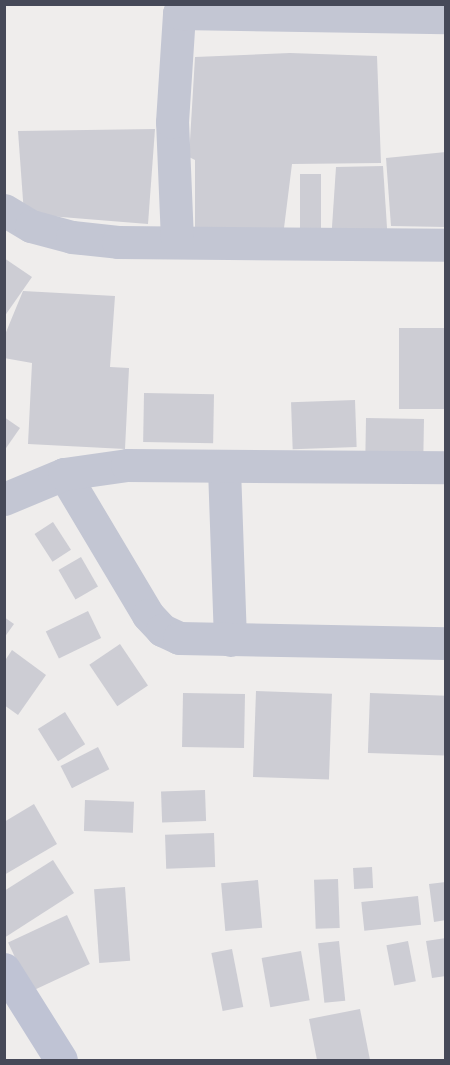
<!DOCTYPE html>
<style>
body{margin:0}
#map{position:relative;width:450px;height:1065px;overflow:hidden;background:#efedec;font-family:Helvetica,sans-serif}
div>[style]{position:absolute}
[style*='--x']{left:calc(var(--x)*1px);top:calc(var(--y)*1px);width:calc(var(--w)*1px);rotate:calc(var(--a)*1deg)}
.building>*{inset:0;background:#cdcdd4;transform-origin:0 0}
.street>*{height:33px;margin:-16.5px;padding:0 16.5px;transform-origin:16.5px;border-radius:16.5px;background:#c3c6d3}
.secondary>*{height:33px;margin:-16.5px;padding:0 16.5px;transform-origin:16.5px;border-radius:16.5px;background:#bfc3d4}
span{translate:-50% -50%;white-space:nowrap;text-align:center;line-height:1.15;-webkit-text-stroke:6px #fff;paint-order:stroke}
.frame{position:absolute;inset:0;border:6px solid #464958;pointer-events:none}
</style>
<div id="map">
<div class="building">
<i style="clip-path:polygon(290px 53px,377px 56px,381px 163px,292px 164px,283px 236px,195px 235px,195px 160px,189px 157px,195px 57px)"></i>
<i style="clip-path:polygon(155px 129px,148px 224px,24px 214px,18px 131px)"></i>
<i style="clip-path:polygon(446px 152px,446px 227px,391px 226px,386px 158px)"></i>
<i style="clip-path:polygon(383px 166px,388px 243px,331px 242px,336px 167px)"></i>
<i style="left:300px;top:174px;width:21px;height:68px"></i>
<i style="clip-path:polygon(4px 258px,32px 277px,4px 317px)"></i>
<i style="clip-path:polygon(23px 291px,115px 296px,110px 367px,129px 368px,125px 449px,28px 444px,32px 363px,4px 358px,4px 337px)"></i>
<i style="left:399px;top:328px;width:47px;height:81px"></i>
<i style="left:144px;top:393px;width:70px;height:49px;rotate:1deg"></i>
<i style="left:355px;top:400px;width:47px;height:64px;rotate:88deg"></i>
<i style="clip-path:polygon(4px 417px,20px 428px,4px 451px)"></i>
<i style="left:366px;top:418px;width:58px;height:39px;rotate:1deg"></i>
<i style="left:53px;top:522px;width:33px;height:22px;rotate:57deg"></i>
<i style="left:81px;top:557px;width:34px;height:26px;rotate:60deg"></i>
<i style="left:88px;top:611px;width:30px;height:47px;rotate:64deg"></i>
<i style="clip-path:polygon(4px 617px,14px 624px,4px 638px)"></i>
<i style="left:120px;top:644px;width:50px;height:37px;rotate:56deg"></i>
<i style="clip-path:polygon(12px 650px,46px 675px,18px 715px,4px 705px,4px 662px)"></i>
<i style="left:256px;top:691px;width:76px;height:86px;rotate:2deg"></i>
<i style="left:183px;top:693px;width:62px;height:54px;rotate:1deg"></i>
<i style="left:370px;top:693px;width:76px;height:60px;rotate:2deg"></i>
<i style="left:65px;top:712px;width:38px;height:32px;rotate:58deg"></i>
<i style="left:98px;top:747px;width:25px;height:42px;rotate:63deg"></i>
<i style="left:205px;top:790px;width:31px;height:44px;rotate:88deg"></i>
<i style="left:85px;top:800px;width:49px;height:31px;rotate:2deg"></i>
<i style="clip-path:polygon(34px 804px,57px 844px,4px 875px,4px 822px)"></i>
<i style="left:214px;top:833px;width:34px;height:49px;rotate:88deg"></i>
<i style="clip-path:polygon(53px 860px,74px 893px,4px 938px,4px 891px)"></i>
<i style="left:372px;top:867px;width:21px;height:19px;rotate:87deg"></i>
<i style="left:338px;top:879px;width:49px;height:24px;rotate:88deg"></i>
<i style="left:258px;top:880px;width:48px;height:37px;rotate:85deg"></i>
<i style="clip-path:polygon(446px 882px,446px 920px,434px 922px,429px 884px)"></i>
<i style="left:125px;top:887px;width:74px;height:31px;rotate:86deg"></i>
<i style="left:418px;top:896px;width:29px;height:57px;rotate:84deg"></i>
<i style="left:67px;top:915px;width:54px;height:65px;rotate:65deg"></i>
<i style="clip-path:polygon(446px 938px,446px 976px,432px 978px,426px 941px)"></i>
<i style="left:339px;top:941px;width:60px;height:21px;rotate:84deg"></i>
<i style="left:408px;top:941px;width:41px;height:22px;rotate:79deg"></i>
<i style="left:232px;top:949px;width:59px;height:21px;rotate:79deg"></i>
<i style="left:301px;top:951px;width:50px;height:40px;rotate:80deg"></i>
<i style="clip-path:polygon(360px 1009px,370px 1060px,317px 1060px,309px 1019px)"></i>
</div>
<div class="street">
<i style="--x:4;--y:210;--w:31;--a:31"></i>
<i style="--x:31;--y:226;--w:42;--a:15"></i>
<i style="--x:72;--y:237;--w:46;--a:6.2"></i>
<i style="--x:118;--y:242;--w:328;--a:0.5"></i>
<i style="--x:177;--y:240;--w:118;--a:-92.4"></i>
<i style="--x:172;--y:122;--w:109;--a:-86.3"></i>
<i style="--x:179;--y:13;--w:267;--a:0.9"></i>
<i style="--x:224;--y:468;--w:172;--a:88"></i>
<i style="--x:64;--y:474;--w:164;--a:59.2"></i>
<i style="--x:148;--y:615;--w:21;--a:47"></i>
<i style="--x:162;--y:630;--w:19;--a:25"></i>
<i style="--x:179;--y:638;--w:267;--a:1.1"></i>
<i style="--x:4;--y:499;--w:65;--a:-22.6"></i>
<i style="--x:64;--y:474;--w:64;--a:-8.1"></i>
<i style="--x:127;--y:465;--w:319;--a:0.4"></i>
</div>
<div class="secondary">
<i style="--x:4;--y:969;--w:107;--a:57.9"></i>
</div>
<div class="frame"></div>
</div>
